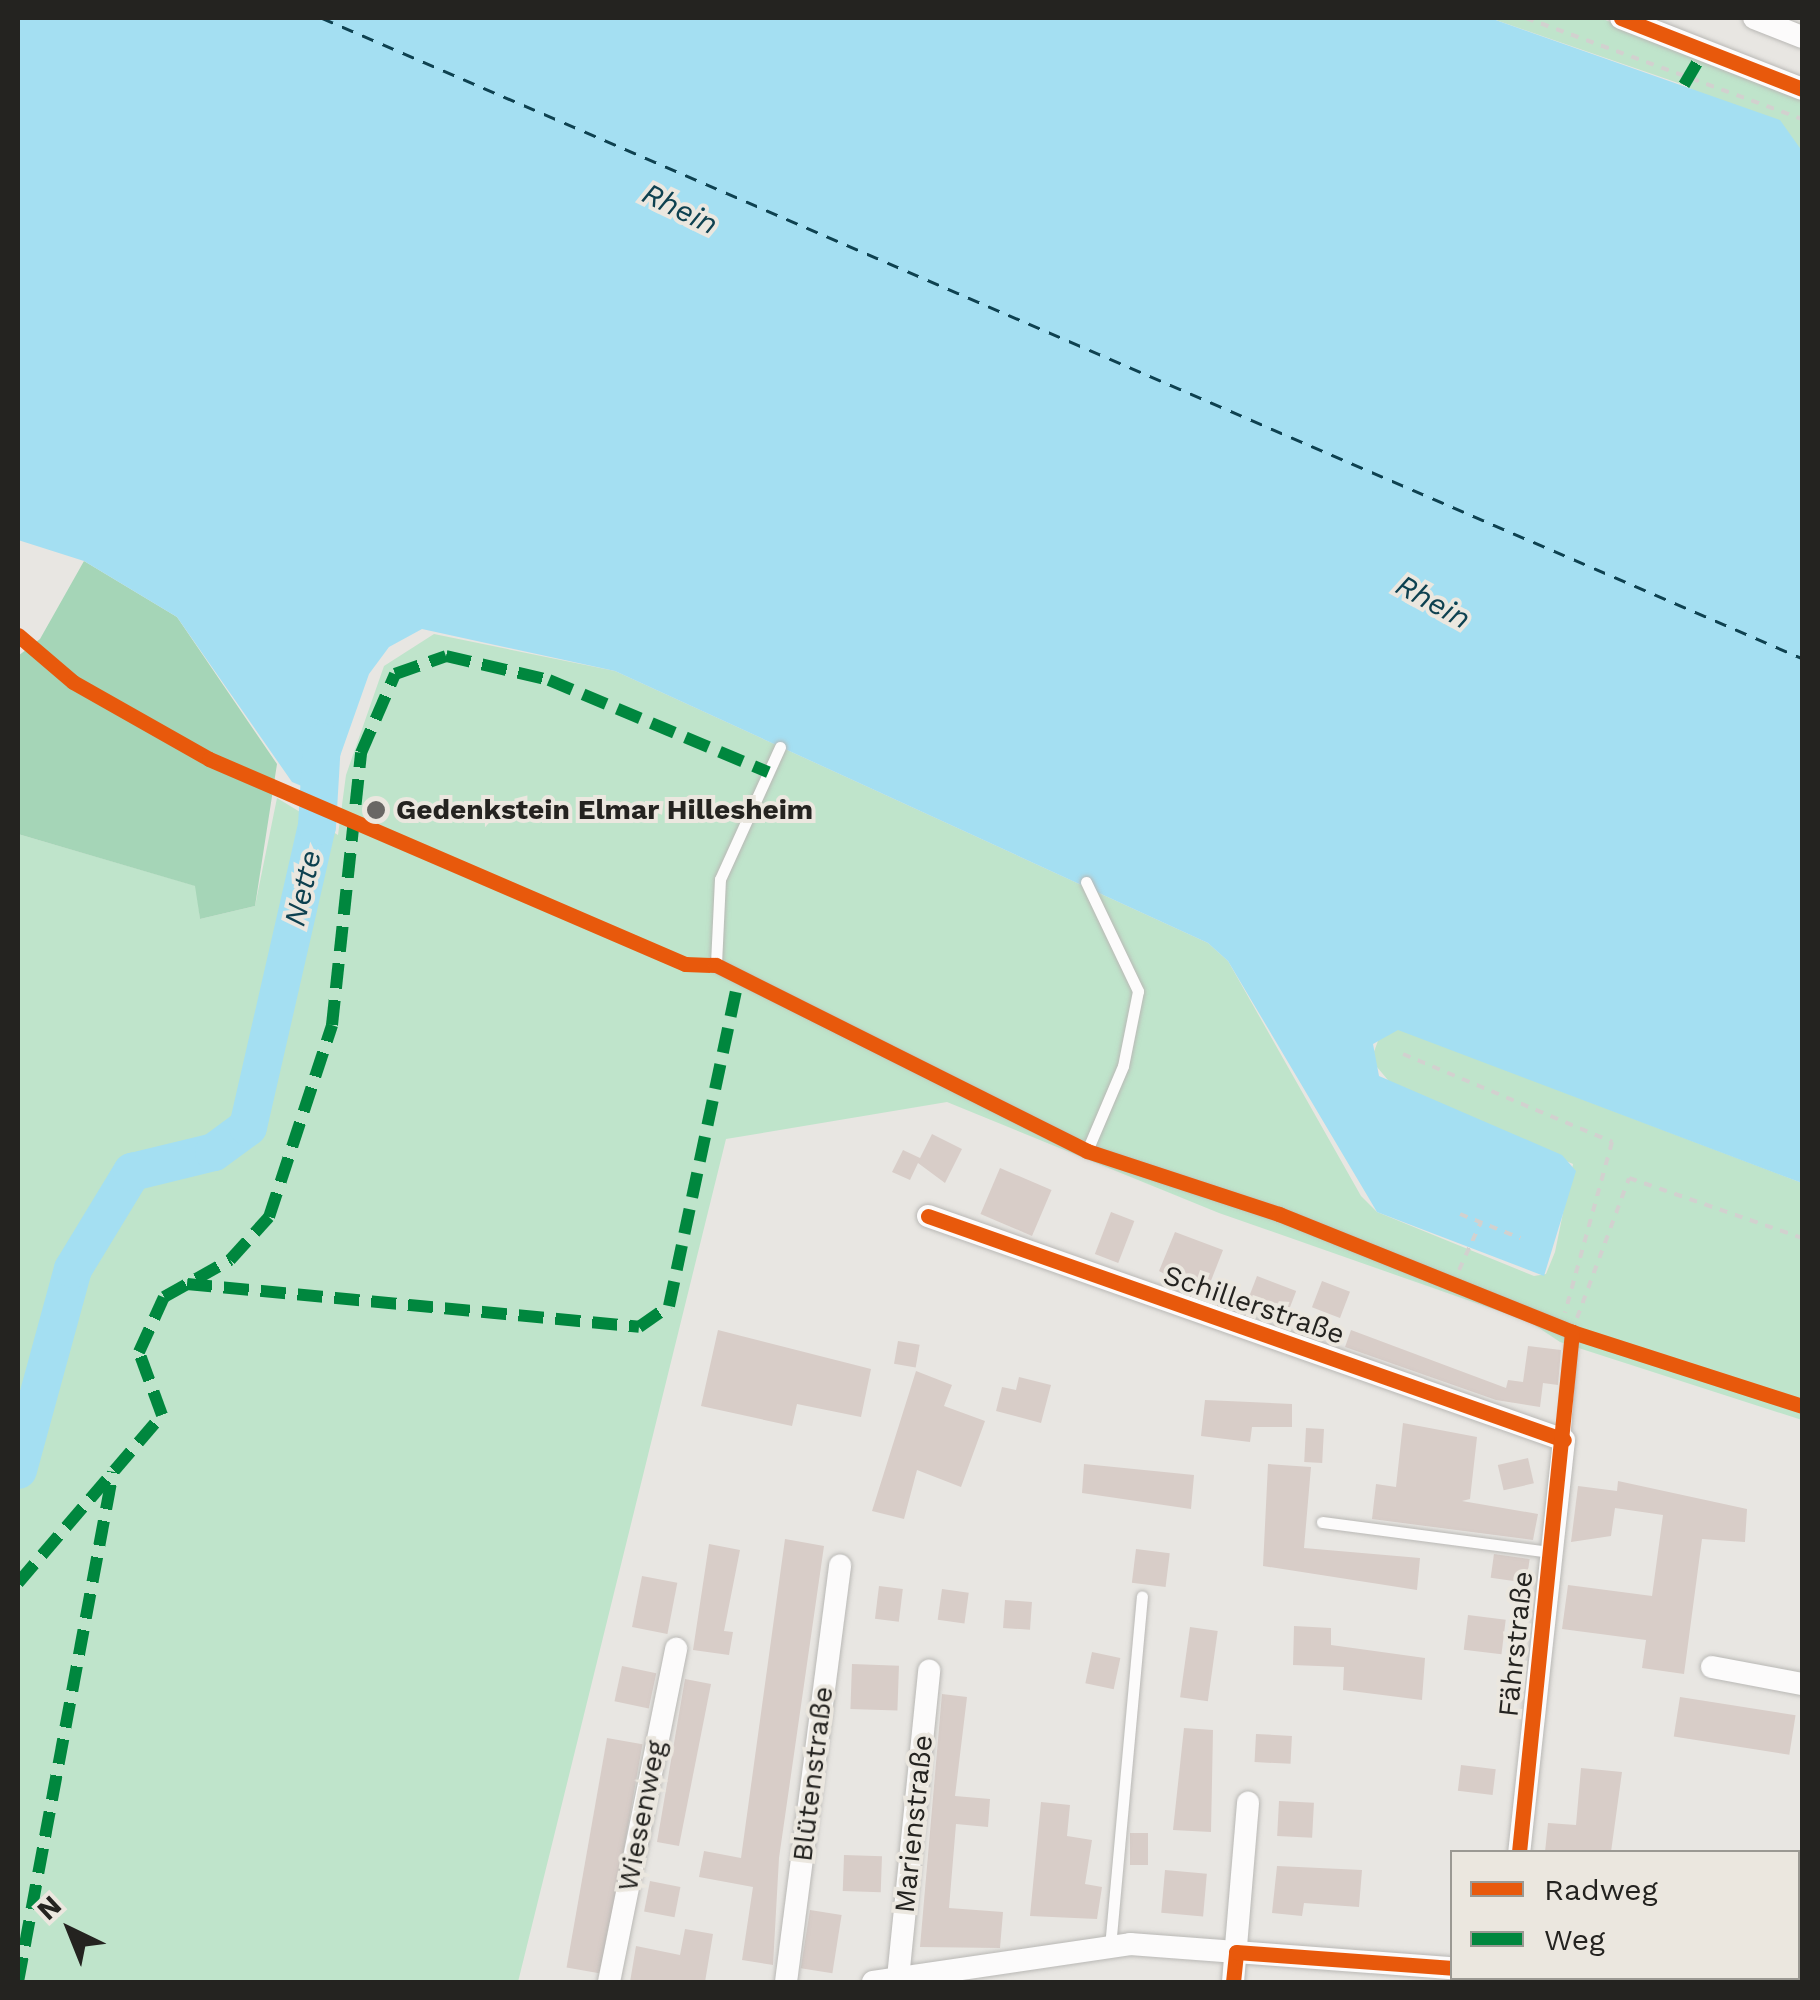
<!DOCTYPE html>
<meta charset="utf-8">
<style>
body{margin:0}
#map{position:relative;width:1820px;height:2000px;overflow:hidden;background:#e8e6e2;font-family:"Work Sans",sans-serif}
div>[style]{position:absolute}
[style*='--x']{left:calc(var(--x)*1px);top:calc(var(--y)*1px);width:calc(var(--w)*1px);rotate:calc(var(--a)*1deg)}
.green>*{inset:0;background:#bfe4cb}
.forest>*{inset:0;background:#a5d5b7}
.water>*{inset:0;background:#a4dff2}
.river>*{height:38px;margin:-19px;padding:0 19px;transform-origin:19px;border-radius:19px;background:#a4dff2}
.ferry>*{height:2.5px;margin-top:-1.25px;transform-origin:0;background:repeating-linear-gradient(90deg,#0e4150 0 12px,transparent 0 22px)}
.building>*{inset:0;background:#d8cdc8;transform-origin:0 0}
.path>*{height:4px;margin-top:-2px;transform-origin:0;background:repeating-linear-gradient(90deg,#d2d1cf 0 8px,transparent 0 16px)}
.roads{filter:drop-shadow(0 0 2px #b9b8b5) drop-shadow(0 0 2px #b9b8b5)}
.lane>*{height:11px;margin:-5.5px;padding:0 5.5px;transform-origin:5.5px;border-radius:5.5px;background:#fcfbfb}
.street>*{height:22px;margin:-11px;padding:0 11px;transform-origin:11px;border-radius:11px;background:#fcfbfb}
.quiet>*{height:12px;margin-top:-6px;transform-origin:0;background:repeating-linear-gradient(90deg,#00873e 0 25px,transparent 0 37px)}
.cycleway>*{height:15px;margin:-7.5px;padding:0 7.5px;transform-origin:7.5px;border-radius:7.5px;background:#e8590c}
.dots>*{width:28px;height:28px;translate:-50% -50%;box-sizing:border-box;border:5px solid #ebe7df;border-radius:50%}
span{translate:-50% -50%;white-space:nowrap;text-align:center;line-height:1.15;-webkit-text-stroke:8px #ebe7df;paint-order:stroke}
.poi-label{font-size:28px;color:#242320;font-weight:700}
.left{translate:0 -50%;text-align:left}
.street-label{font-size:28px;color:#242320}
.water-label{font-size:30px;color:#0e4150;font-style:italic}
.frame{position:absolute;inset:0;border:20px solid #242320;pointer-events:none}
.legend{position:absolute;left:1450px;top:1850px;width:350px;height:130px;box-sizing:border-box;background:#ebe7df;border:2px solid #9b9993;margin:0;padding:12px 18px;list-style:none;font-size:30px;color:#242320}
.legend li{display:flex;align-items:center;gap:20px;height:50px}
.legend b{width:50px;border:2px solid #9b9993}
.north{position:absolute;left:20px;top:1880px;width:100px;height:100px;-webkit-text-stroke:8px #ebe7df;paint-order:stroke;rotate:317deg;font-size:28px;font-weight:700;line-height:40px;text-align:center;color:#242320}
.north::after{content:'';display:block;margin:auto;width:35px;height:45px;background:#242320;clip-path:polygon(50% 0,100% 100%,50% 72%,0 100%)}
</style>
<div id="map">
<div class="green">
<i style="clip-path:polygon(1490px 18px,1600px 18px,1802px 95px,1802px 151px,1684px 85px)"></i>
<i style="clip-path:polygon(434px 634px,615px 671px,1208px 943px,1228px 961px,1361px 1196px,1377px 1212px,1534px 1276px,1546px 1274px,1555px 1252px,1573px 1164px,1393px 1086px,1371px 1060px,1379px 1038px,1398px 1029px,1802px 1183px,1802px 1420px,1560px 1342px,1530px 1322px,1219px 1213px,947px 1102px,726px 1139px,518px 1982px,18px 1982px,18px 834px,196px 886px,200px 919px,255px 906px,277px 798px,338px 835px,346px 775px,384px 666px)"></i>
</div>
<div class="forest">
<i style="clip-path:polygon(84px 561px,177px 617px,277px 764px,255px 906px,200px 919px,195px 886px,18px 834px,18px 656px,40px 639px)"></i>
</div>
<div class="water">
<i style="clip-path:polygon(18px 18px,1490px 18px,1780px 120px,1802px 151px,1802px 1183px,1398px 1030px,1373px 1044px,1379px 1076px,1562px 1155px,1576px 1171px,1544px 1276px,1377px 1212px,1228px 961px,1208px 943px,615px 671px,422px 629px,389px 647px,369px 674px,326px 796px,292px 782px,177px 617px,84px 561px,18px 540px)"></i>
</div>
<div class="river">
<i style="--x:18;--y:1470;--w:208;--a:-74.7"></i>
<i style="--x:73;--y:1269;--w:114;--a:-58.7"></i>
<i style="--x:132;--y:1172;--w:84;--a:-13.7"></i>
<i style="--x:214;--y:1152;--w:42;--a:-36.3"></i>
<i style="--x:248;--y:1127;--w:309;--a:-77.1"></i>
<i style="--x:317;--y:826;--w:84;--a:-86.6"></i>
</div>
<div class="ferry">
<i style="--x:322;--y:18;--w:1612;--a:23.39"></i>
</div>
<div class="building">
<i style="clip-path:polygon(932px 1134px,962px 1149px,945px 1183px,918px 1163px,910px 1180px,892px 1172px,903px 1150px,920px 1158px)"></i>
<i style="left:1000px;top:1168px;width:56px;height:50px;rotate:23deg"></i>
<i style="left:1111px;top:1212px;width:25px;height:45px;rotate:21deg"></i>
<i style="clip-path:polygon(1175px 1232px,1223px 1250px,1205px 1296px,1159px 1271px)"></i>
<i style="left:1257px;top:1276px;width:42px;height:37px;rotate:21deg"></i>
<i style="left:1322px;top:1281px;width:30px;height:28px;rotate:21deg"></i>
<i style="clip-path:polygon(718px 1330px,871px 1369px,861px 1417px,797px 1404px,792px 1426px,701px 1406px)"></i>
<i style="clip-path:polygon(1351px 1330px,1506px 1388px,1508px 1380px,1523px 1382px,1528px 1346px,1561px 1350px,1558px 1385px,1543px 1383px,1540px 1407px,1496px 1400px,1345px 1347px)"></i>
<i style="left:898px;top:1341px;width:22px;height:23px;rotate:10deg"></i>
<i style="clip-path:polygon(916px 1371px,952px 1385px,944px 1406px,985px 1421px,961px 1487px,917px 1470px,904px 1519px,872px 1511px)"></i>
<i style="clip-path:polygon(1019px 1377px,1051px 1385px,1041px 1423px,996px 1411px,1002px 1387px,1016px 1390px)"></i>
<i style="clip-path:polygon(1205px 1400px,1292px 1404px,1292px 1427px,1252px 1427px,1250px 1442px,1201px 1436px)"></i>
<i style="clip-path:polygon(1403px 1423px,1477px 1437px,1470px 1499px,1462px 1501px,1538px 1514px,1533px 1540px,1372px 1519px,1376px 1484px,1396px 1487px)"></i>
<i style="left:1306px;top:1428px;width:18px;height:34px;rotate:3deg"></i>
<i style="left:1528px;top:1458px;width:26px;height:31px;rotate:77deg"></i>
<i style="clip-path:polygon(1084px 1464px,1194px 1475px,1191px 1509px,1082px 1493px)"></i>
<i style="clip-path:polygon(1268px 1464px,1311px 1467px,1304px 1548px,1420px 1558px,1417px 1590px,1263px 1566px)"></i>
<i style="clip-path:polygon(1618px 1481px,1747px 1509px,1745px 1542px,1702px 1539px,1684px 1674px,1642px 1668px,1646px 1640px,1562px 1629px,1568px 1585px,1652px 1596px,1663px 1515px,1615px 1508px,1611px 1536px,1571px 1542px,1578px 1486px,1617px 1491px)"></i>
<i style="clip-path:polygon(785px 1539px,824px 1546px,779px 1858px,773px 1965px,742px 1960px,753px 1887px,699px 1877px,704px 1851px,741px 1858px)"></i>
<i style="clip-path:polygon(709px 1544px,740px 1550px,724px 1631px,733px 1632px,729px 1655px,693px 1650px)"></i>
<i style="left:1136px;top:1549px;width:34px;height:34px;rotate:7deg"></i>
<i style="left:1494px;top:1554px;width:36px;height:24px;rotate:8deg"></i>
<i style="left:642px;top:1576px;width:36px;height:52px;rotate:11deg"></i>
<i style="left:879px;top:1586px;width:24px;height:33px;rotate:7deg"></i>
<i style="left:942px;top:1589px;width:27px;height:31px;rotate:8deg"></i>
<i style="left:1005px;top:1600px;width:27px;height:28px;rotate:4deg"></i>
<i style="left:1468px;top:1615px;width:38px;height:35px;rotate:7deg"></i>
<i style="clip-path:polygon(1294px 1626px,1331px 1628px,1331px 1645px,1425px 1658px,1422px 1700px,1343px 1690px,1344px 1667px,1293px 1665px)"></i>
<i style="left:1190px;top:1627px;width:28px;height:71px;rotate:8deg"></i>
<i style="left:1092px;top:1652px;width:29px;height:32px;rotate:12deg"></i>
<i style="left:852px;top:1664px;width:47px;height:45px;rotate:2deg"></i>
<i style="left:622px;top:1666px;width:35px;height:36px;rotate:12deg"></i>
<i style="clip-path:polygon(685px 1679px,711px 1684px,679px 1846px,657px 1842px)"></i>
<i style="clip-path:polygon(942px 1694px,967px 1697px,955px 1796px,990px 1799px,988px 1827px,956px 1824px,949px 1908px,1003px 1912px,1000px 1948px,920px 1947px)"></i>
<i style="left:1680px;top:1697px;width:117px;height:40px;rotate:9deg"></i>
<i style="clip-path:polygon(1184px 1728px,1213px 1730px,1211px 1832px,1173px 1830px)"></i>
<i style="left:1256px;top:1734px;width:36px;height:28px;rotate:3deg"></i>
<i style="left:607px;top:1738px;width:36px;height:233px;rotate:10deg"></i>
<i style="left:1461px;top:1765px;width:35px;height:26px;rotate:7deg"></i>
<i style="clip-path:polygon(1581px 1768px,1622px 1772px,1611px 1852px,1545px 1852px,1548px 1823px,1576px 1825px)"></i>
<i style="left:1279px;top:1801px;width:35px;height:35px;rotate:3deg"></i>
<i style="clip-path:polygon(1041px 1802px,1070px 1805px,1067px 1836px,1092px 1840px,1085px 1884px,1102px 1887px,1097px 1919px,1030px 1916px)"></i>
<i style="left:1130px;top:1833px;width:18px;height:32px"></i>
<i style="left:844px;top:1855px;width:38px;height:36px;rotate:2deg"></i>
<i style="clip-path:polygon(1277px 1866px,1362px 1870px,1359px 1907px,1304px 1903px,1302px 1916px,1272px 1913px)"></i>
<i style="left:1165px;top:1870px;width:42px;height:43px;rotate:5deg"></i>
<i style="left:650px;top:1881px;width:31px;height:31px;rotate:11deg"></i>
<i style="left:810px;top:1910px;width:32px;height:59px;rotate:9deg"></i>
<i style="clip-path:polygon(685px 1929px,713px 1934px,705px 1982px,630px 1982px,636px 1946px,680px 1955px)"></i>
</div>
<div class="path">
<i style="--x:1526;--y:18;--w:294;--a:20.1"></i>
<i style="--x:1403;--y:1054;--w:227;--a:22.8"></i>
<i style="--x:1612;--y:1142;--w:177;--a:105.4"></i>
<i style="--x:1460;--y:1214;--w:65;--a:21.8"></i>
<i style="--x:1459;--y:1270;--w:53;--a:-65.4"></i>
<i style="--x:1577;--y:1318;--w:149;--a:-69.6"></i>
<i style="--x:1629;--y:1178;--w:183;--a:19.1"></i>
</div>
<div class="roads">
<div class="lane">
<i style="--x:780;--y:747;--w:145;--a:114.4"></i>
<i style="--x:720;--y:879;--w:86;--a:92.7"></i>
<i style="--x:716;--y:965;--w:415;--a:26.6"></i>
<i style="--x:1087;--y:1151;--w:202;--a:18.2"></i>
<i style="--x:1279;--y:1214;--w:316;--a:21.9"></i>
<i style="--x:1572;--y:1332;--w:108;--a:94.2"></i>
<i style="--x:1086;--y:882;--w:121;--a:64.5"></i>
<i style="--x:1138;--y:991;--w:76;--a:101.3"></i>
<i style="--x:1123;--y:1066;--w:92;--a:113"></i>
<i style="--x:1322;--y:1522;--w:231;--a:7.5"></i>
<i style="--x:1110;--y:1947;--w:352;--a:-84.8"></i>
</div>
<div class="street">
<i style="--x:1621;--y:18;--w:194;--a:21.4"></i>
<i style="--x:1754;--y:18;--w:52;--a:21.6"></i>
<i style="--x:928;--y:1216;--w:674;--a:19.4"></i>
<i style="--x:1564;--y:1440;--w:414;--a:96.2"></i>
<i style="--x:1712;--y:1667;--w:92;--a:10.7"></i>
<i style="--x:898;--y:1978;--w:309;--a:-84.2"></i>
<i style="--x:1628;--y:1978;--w:102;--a:2.2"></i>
<i style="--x:609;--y:1982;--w:340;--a:-78.6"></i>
<i style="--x:786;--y:1982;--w:420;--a:-82.6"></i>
<i style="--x:873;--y:1982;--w:260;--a:-8.4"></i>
<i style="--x:1130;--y:1944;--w:323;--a:4.3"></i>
<i style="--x:1233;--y:1982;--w:180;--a:-85.2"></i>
</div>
</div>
<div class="quiet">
<i style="--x:1684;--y:85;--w:42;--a:-59.7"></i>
<i style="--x:187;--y:1284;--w:454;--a:5.4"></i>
<i style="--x:639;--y:1327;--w:37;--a:-35"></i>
<i style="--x:669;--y:1306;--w:332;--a:-78"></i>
<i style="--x:18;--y:1583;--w:221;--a:-49.4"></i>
<i style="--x:162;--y:1415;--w:67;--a:-110.1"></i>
<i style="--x:139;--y:1352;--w:60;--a:-65.6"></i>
<i style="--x:164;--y:1297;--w:76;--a:-29.3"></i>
<i style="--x:230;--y:1260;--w:58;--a:-47.8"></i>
<i style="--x:269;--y:1217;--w:202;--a:-71.8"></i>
<i style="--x:332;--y:1025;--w:274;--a:-83.9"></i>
<i style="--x:361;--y:753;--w:86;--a:-66.7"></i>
<i style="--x:395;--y:674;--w:54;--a:-19.4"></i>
<i style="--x:446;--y:656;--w:106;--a:13.1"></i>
<i style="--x:549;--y:680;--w:238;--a:22.8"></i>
<i style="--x:18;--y:1982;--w:519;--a:-79.45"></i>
</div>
<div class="cycleway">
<i style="--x:1621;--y:18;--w:194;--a:21.4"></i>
<i style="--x:18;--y:635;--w:72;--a:40.5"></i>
<i style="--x:73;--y:682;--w:156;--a:29.5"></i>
<i style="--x:209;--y:759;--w:518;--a:23.3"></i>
<i style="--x:685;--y:964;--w:31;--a:2"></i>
<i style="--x:716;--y:965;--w:415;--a:26.6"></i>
<i style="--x:1087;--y:1151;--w:202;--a:18.2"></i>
<i style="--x:1279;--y:1214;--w:316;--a:21.9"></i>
<i style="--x:1572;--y:1332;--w:242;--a:17.8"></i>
<i style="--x:928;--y:1216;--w:674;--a:19.4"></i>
<i style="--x:1519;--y:1852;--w:523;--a:-84.18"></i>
<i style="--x:1233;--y:1982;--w:30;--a:-84"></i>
<i style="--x:1236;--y:1952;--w:217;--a:4.2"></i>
</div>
<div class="dots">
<i style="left:376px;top:810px;background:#696764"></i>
</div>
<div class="poi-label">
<span class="left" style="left:396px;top:810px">Gedenkstein Elmar Hillesheim</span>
</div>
<div class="street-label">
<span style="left:1254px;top:1305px;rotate:19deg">Schillerstraße</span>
<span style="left:1516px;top:1644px;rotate:-84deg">Fährstraße</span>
<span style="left:813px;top:1774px;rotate:-83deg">Blütenstraße</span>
<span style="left:642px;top:1816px;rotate:-79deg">Wiesenweg</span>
<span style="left:914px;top:1824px;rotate:-84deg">Marienstraße</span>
</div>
<div class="water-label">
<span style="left:680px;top:209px;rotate:26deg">Rhein</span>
<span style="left:1433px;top:602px;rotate:29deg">Rhein</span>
<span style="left:303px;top:888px;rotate:-77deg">Nette</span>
</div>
<div class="frame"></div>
<ul class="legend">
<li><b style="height:12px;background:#e8590c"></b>Radweg</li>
<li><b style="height:12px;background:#00873e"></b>Weg</li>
</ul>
<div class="north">N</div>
</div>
